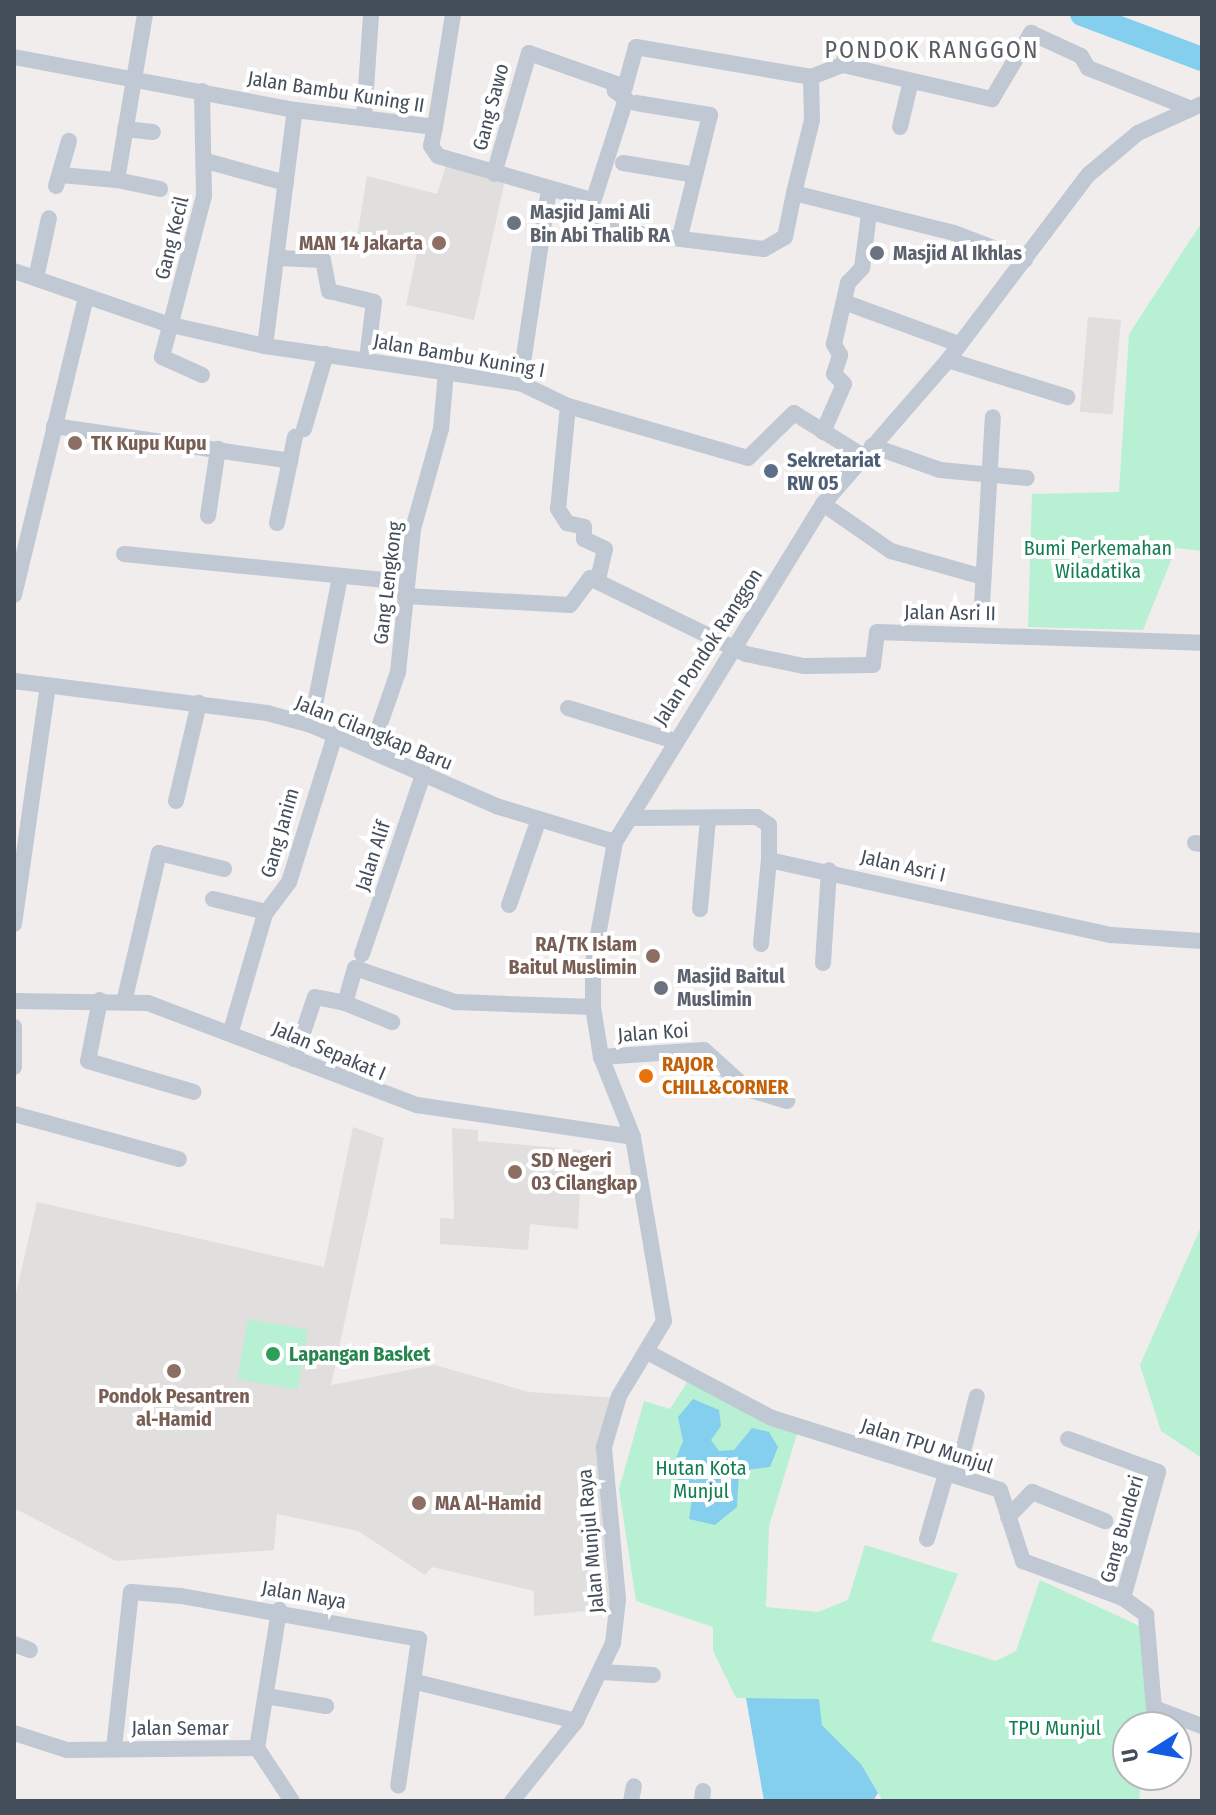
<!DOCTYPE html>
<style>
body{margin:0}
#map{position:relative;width:1216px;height:1815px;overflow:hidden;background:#f0edec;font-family:"Fira Sans Condensed",sans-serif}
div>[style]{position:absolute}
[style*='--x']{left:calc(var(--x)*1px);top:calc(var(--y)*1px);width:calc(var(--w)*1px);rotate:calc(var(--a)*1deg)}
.education>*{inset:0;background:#e1dede;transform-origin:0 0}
.green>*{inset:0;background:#b8f0d3;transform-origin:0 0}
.water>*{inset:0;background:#84cfee}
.river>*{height:24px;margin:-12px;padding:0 12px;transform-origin:12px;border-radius:12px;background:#84cfee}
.minor>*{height:16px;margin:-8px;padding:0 8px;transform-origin:8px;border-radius:8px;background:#bfc8d3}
.dots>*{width:22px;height:22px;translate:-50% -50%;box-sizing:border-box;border:4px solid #fff;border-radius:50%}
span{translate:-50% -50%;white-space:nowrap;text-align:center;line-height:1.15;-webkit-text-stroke:8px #fff;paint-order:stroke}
.street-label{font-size:20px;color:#444e5b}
.worship-label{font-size:20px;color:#5b616d;font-weight:700}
.left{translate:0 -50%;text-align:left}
.education-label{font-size:20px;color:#785e54;font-weight:700}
.right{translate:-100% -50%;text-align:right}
.service-label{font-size:20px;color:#4e5e75;font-weight:700}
.park-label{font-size:20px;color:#137e52}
.food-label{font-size:20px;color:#c56008;font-weight:700}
.leisure-label{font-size:20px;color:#27864d;font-weight:700}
.quarter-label{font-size:24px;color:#595c62;letter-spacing:2px}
.frame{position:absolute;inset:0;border:16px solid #444e5b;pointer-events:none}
.north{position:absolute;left:1112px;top:1711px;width:80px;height:80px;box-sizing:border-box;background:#fff;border:2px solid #b4b8bd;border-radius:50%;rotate:259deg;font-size:22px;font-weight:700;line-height:32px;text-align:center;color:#444e5b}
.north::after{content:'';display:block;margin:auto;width:28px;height:36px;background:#135be3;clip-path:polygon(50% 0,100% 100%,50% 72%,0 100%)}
</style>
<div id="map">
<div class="education">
<i style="clip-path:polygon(448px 159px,505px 180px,474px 320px,406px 305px,418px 248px,357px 237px,367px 176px,437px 194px)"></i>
<i style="left:1088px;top:317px;width:33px;height:95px;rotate:5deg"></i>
<i style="clip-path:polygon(353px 1127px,384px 1138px,331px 1385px,435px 1365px,529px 1392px,619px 1398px,606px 1433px,617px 1608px,534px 1616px,534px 1591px,432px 1567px,425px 1575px,358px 1531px,277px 1514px,274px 1550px,116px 1561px,14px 1508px,14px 1302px,37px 1202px,324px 1267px)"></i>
<i style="clip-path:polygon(452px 1128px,478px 1130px,478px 1141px,582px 1150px,578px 1229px,530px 1224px,528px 1250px,440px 1244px,440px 1218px,454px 1219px)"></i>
</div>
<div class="green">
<i style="clip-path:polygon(1202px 222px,1202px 551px,1176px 548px,1143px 630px,1028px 627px,1032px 494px,1119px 492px,1129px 334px)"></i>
<i style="clip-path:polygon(1202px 1225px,1202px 1458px,1161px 1431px,1140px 1365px)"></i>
<i style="left:248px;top:1319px;width:61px;height:61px;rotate:10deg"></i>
<i style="clip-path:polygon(690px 1378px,800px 1424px,769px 1526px,766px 1607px,818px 1612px,848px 1600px,865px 1545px,958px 1574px,931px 1641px,996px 1661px,1016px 1651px,1040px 1580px,1144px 1628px,1147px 1727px,1128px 1727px,1128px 1775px,1142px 1775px,1139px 1801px,883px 1801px,861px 1764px,822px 1725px,818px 1699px,736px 1698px,713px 1651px,713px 1627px,636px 1601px,619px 1489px,644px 1401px,670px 1409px)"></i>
</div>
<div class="water">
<i style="clip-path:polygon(693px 1399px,719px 1410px,721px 1426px,711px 1440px,719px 1451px,734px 1450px,752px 1428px,769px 1432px,778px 1447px,770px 1467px,739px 1471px,737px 1507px,715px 1525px,689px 1519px,693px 1493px,670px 1473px,683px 1441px,678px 1417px)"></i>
<i style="clip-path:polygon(746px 1698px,819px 1699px,822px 1725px,861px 1764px,878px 1793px,873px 1801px,764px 1801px)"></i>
</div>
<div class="river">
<i style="--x:1082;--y:14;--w:128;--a:20.6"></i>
</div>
<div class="minor">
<i style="--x:14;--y:57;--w:286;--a:10.7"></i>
<i style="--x:295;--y:110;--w:141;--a:6.9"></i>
<i style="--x:435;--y:127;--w:19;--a:102"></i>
<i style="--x:431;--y:146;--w:12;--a:55"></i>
<i style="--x:438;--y:156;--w:156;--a:16"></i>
<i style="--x:588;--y:199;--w:32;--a:72"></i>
<i style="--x:598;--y:229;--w:167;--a:6.9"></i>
<i style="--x:764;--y:249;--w:24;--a:-30"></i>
<i style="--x:785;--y:237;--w:45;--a:-78.4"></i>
<i style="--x:794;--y:193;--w:165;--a:14"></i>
<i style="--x:954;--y:233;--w:76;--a:20.8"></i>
<i style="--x:843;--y:65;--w:16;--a:-76"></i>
<i style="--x:811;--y:77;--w:34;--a:-21"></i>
<i style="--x:843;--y:65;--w:153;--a:12.9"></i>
<i style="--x:992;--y:99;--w:77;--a:-59.4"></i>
<i style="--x:1031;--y:33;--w:55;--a:24.7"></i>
<i style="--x:1081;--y:56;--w:14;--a:60"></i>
<i style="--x:1088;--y:68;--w:106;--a:21.5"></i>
<i style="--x:636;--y:103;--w:75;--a:9.2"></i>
<i style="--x:710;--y:115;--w:125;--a:103.9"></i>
<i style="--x:364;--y:118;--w:104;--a:-86.1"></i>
<i style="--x:435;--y:127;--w:114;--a:-80.9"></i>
<i style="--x:900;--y:127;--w:43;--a:-76.6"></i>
<i style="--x:125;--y:129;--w:28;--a:6"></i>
<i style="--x:206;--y:161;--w:83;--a:15.4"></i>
<i style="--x:623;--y:163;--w:68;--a:9.3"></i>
<i style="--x:494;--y:174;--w:126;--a:-73.9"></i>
<i style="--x:529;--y:53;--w:102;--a:19.5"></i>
<i style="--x:625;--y:87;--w:41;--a:-74.6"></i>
<i style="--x:636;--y:47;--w:178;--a:9.7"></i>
<i style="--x:811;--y:77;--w:43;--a:88.7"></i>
<i style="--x:812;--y:120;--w:75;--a:103.9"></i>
<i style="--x:61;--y:175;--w:56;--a:5.1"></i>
<i style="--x:117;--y:180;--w:168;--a:-80.4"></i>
<i style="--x:117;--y:180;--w:44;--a:11.8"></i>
<i style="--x:56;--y:186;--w:47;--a:-73.9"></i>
<i style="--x:591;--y:208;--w:114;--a:-72.2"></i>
<i style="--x:626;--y:99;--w:14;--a:-144"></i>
<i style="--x:279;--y:258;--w:44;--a:2.6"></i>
<i style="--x:323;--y:260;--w:32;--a:79"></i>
<i style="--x:329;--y:291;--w:46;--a:13.7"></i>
<i style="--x:374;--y:302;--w:57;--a:97"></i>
<i style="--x:14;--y:271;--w:162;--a:19.1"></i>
<i style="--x:167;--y:324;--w:100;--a:12.7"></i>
<i style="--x:265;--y:346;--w:258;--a:8.3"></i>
<i style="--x:520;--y:383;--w:53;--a:25.6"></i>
<i style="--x:568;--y:406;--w:187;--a:16.1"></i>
<i style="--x:748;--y:458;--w:64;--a:-44.4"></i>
<i style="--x:794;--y:413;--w:81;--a:31.9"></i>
<i style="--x:36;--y:278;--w:61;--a:-77.8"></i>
<i style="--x:844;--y:302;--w:122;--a:20.1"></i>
<i style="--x:265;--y:346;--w:238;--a:-82.8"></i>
<i style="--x:948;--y:360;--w:125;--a:17.3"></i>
<i style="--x:202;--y:375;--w:44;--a:-155.8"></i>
<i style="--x:162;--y:357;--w:166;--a:-75.4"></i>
<i style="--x:204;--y:196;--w:105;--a:-91.1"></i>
<i style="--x:520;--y:383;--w:195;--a:-81.5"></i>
<i style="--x:568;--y:406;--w:103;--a:95.5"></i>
<i style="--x:558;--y:509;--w:17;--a:57"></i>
<i style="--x:567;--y:523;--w:17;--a:13"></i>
<i style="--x:584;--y:527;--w:12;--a:90"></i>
<i style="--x:584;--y:539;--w:23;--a:25"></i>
<i style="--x:605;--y:549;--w:32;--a:103"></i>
<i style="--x:54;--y:426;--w:239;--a:8.4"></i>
<i style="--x:304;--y:429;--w:78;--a:-73.7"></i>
<i style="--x:823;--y:432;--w:52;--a:-66.4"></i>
<i style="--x:844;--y:384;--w:14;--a:-135"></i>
<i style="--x:834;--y:374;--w:20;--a:-72"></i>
<i style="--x:840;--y:355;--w:13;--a:-119"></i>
<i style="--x:834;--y:344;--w:63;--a:-77.1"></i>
<i style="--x:848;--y:283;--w:21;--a:-47"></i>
<i style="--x:862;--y:268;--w:54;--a:-82.6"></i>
<i style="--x:872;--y:446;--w:72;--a:19.4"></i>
<i style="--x:940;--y:470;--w:87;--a:5.3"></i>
<i style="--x:823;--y:504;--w:83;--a:34.7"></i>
<i style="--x:891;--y:551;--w:96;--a:15.8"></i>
<i style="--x:208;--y:516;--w:68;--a:-81.5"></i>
<i style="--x:277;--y:523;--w:88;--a:-78.2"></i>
<i style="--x:124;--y:554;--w:283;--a:5.7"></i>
<i style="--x:14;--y:595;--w:306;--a:-76.4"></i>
<i style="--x:405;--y:596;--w:165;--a:3.1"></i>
<i style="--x:570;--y:605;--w:34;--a:-53"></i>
<i style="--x:590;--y:578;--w:174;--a:26"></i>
<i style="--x:746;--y:654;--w:59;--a:11.7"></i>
<i style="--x:804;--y:666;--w:69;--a:-0.8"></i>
<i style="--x:873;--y:665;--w:33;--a:-83"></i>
<i style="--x:877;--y:632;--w:325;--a:1.9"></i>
<i style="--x:982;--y:605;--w:188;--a:-86.7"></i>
<i style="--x:14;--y:681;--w:255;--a:7.2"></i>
<i style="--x:267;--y:713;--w:46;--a:15.3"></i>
<i style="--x:311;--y:725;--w:202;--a:23.6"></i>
<i style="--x:496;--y:806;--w:124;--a:16.8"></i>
<i style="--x:568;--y:708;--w:109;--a:17.1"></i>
<i style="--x:311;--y:725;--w:151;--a:-78.9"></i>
<i style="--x:371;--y:750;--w:83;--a:-70.9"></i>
<i style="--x:398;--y:672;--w:144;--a:-84"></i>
<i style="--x:413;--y:529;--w:104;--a:-74.4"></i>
<i style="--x:441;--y:429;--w:57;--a:-85"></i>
<i style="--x:176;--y:801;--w:101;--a:-76.8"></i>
<i style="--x:630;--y:818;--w:127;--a:-0.5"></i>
<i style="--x:757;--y:817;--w:14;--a:34"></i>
<i style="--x:769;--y:825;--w:35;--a:90"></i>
<i style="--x:769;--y:860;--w:350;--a:12.4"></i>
<i style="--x:1111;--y:935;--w:91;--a:3.8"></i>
<i style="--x:1195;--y:843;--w:7;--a:8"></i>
<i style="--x:213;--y:899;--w:55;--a:13.8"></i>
<i style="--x:509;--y:905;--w:91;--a:-70.8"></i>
<i style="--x:700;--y:909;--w:90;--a:-84.9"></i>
<i style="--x:14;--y:924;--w:241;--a:-81.9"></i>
<i style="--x:761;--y:944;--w:84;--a:-84.6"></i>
<i style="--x:362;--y:954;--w:192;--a:-71.2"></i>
<i style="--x:823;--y:963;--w:93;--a:-86.3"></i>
<i style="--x:125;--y:998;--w:149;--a:-76.8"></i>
<i style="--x:159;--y:853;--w:67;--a:13.8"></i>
<i style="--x:100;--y:1000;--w:62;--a:101.1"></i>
<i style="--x:88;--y:1061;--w:110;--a:16.3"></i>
<i style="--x:14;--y:1001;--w:134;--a:0.9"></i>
<i style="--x:148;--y:1003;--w:288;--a:20.8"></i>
<i style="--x:417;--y:1105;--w:218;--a:8.4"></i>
<i style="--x:345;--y:1003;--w:51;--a:22"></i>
<i style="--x:14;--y:1027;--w:40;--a:90"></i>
<i style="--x:231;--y:1031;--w:122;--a:-73.8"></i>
<i style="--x:265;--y:914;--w:40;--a:-53"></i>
<i style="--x:289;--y:882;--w:154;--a:-72.6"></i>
<i style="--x:601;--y:1057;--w:103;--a:-3.9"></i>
<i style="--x:704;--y:1050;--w:58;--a:42.2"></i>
<i style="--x:747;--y:1089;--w:42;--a:16.7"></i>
<i style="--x:294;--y:1059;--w:65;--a:-71.3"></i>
<i style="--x:315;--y:997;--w:31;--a:11"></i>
<i style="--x:345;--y:1003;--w:36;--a:-74"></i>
<i style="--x:355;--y:968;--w:106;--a:18.8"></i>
<i style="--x:455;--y:1002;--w:138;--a:2.1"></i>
<i style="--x:14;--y:1114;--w:171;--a:15.3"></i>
<i style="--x:649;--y:1353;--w:139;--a:27.9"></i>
<i style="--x:772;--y:1418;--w:239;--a:17.5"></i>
<i style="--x:1000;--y:1490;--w:75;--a:72.1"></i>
<i style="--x:1023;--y:1561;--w:107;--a:20.3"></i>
<i style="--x:1123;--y:1598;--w:29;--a:36"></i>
<i style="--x:1146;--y:1615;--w:93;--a:85.1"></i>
<i style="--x:1154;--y:1708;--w:51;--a:20.6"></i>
<i style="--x:1068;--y:1439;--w:96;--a:20.1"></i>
<i style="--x:1158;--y:1472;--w:131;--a:105.5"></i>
<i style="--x:957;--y:1476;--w:82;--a:-76"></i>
<i style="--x:1008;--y:1517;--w:35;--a:-46"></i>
<i style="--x:1032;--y:1492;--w:79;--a:21.7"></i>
<i style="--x:927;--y:1539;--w:68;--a:-73.7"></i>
<i style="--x:14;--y:1644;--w:17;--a:21"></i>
<i style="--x:601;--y:1672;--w:52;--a:3.3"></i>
<i style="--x:416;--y:1682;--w:165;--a:13.7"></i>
<i style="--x:266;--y:1696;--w:61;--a:9.5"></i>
<i style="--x:14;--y:1733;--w:56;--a:17.8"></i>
<i style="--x:67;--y:1750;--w:190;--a:-0.6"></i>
<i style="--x:114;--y:1748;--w:157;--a:-83.8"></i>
<i style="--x:131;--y:1592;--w:50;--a:4.6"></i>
<i style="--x:181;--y:1596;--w:242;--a:10.2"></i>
<i style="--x:419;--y:1639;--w:148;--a:98.1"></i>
<i style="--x:257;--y:1748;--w:140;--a:-80.9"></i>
<i style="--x:257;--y:1748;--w:64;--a:56.6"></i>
<i style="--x:512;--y:1801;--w:102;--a:-51.3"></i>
<i style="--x:576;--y:1721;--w:86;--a:-64.6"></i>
<i style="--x:613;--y:1643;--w:44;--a:-83.5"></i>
<i style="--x:618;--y:1599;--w:153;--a:-95.3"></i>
<i style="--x:604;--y:1447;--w:53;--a:-73.6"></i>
<i style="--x:619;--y:1396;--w:87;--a:-59"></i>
<i style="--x:664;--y:1321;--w:187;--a:-99.6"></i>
<i style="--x:633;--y:1137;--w:86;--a:-111.8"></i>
<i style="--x:601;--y:1057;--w:51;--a:-99.1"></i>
<i style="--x:593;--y:1007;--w:44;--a:-90"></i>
<i style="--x:593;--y:963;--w:123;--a:-79.7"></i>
<i style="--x:615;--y:842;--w:397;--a:-58.4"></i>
<i style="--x:823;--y:504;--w:191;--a:-49"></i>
<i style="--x:948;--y:360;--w:232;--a:-52.9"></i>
<i style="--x:1088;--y:175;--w:65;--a:-40"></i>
<i style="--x:1138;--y:133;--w:70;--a:-24.4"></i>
<i style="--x:631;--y:1801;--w:15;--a:-79"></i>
<i style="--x:702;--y:1801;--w:10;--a:-84"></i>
</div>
<div class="dots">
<i style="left:514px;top:223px;background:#6b7280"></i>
<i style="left:439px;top:243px;background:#8d6e63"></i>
<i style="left:877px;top:253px;background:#6b7280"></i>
<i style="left:75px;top:443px;background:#8d6e63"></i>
<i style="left:771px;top:471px;background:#5c6f8a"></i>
<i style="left:653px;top:956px;background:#8d6e63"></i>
<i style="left:661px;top:988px;background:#6b7280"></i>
<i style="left:646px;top:1076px;background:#e8710a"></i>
<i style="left:515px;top:1172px;background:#8d6e63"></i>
<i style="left:273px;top:1354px;background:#2e9e5b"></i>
<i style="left:174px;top:1371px;background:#8d6e63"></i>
<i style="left:419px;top:1503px;background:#8d6e63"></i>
</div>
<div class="street-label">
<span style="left:336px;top:92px;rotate:9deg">Jalan Bambu Kuning II</span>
<span style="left:491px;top:107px;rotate:-75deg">Gang Sawo</span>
<span style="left:172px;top:238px;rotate:-76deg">Gang Kecil</span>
<span style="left:459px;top:356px;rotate:10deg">Jalan Bambu Kuning I</span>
<span style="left:388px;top:583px;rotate:-83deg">Gang Lengkong</span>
<span style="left:950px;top:613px;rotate:1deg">Jalan Asri II</span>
<span style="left:708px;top:647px;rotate:-57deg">Jalan Pondok Ranggon</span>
<span style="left:374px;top:733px;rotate:22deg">Jalan Cilangkap Baru</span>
<span style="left:280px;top:833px;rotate:-74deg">Gang Janim</span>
<span style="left:373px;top:856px;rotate:-72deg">Jalan Alif</span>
<span style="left:903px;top:866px;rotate:13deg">Jalan Asri I</span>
<span style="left:653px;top:1033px;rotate:-4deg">Jalan Koi</span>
<span style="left:329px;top:1051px;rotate:23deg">Jalan Sepakat I</span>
<span style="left:927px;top:1446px;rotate:18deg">Jalan TPU Munjul</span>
<span style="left:1122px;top:1529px;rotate:-74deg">Gang Bunderi</span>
<span style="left:591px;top:1541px;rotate:-95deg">Jalan Munjul Raya</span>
<span style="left:304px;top:1595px;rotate:10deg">Jalan Naya</span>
<span style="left:180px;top:1728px">Jalan Semar</span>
</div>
<div class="worship-label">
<span class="left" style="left:530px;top:224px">Masjid Jami Ali<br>Bin Abi Thalib RA</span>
<span class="left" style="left:893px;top:253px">Masjid Al Ikhlas</span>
<span class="left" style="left:677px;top:988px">Masjid Baitul<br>Muslimin</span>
</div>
<div class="education-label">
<span class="right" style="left:423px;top:243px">MAN 14 Jakarta</span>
<span class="left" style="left:91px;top:443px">TK Kupu Kupu</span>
<span class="right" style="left:637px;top:956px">RA/TK Islam<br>Baitul Muslimin</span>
<span class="left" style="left:531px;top:1172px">SD Negeri<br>03 Cilangkap</span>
<span style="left:174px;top:1408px">Pondok Pesantren<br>al-Hamid</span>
<span class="left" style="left:435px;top:1503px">MA Al-Hamid</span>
</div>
<div class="service-label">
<span class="left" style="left:787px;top:472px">Sekretariat<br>RW 05</span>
</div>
<div class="park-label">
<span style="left:1098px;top:560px">Bumi Perkemahan<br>Wiladatika</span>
<span style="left:701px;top:1480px">Hutan Kota<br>Munjul</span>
<span style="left:1055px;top:1728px">TPU Munjul</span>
</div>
<div class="food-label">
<span class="left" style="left:662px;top:1076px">RAJOR<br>CHILL&amp;CORNER</span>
</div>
<div class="leisure-label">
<span class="left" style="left:289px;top:1354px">Lapangan Basket</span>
</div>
<div class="quarter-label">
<span style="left:932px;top:51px">PONDOK RANGGON</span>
</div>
<div class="frame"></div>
<div class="north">U</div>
</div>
